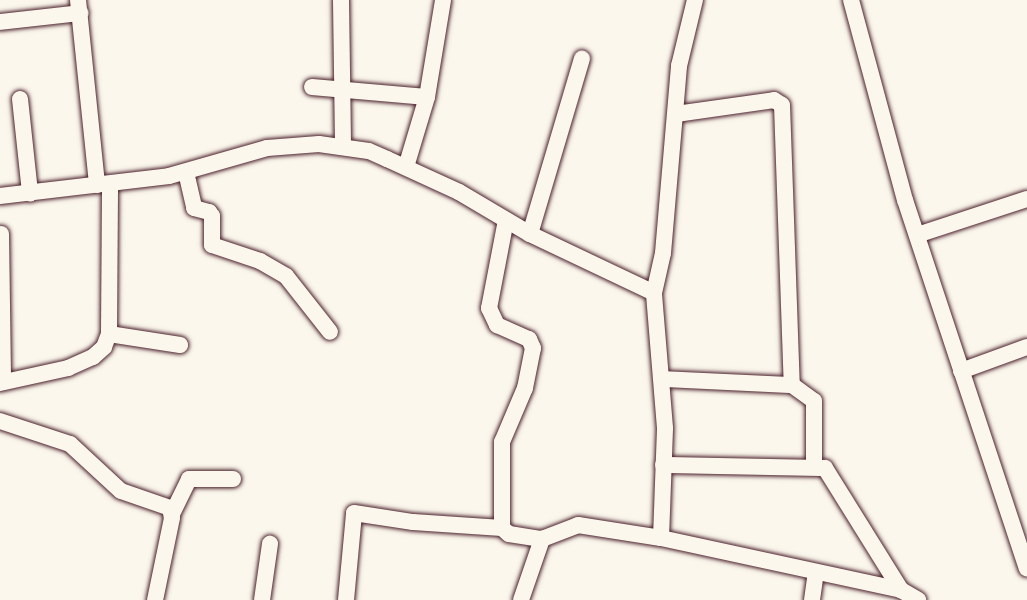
<!DOCTYPE html>
<style>
body{margin:0}
#map{position:relative;width:1027px;height:600px;overflow:hidden;background:#fbf7ec;font-family:"Architects Daughter",sans-serif}
div>[style]{position:absolute}
[style*='--x']{left:calc(var(--x)*1px);top:calc(var(--y)*1px);width:calc(var(--w)*1px);rotate:calc(var(--a)*1deg)}
.roads{filter:drop-shadow(0 0 2px #4a1f2b) drop-shadow(0 0 2px #4a1f2b)}
.street>*{height:16px;margin:-8px;padding:0 8px;transform-origin:8px;border-radius:8px;background:#fbf7ec}
span{translate:-50% -50%;white-space:nowrap;text-align:center;line-height:1.15;-webkit-text-stroke:5px #fbf7ec;paint-order:stroke}
</style>
<div id="map">
<div class="roads">
<div class="street">
<i style="--x:78;--y:0;--w:186;--a:84.1"></i>
<i style="--x:341;--y:0;--w:147;--a:89.2"></i>
<i style="--x:851;--y:0;--w:207;--a:74.9"></i>
<i style="--x:905;--y:200;--w:388;--a:71.7"></i>
<i style="--x:0;--y:22;--w:81;--a:-6.4"></i>
<i style="--x:312;--y:87;--w:115;--a:5"></i>
<i style="--x:427;--y:97;--w:98;--a:-80.6"></i>
<i style="--x:20;--y:99;--w:95;--a:83.9"></i>
<i style="--x:676;--y:114;--w:99;--a:-8.1"></i>
<i style="--x:774;--y:100;--w:9;--a:32"></i>
<i style="--x:782;--y:105;--w:280;--a:88"></i>
<i style="--x:792;--y:385;--w:27;--a:36"></i>
<i style="--x:814;--y:401;--w:66;--a:90"></i>
<i style="--x:406;--y:167;--w:73;--a:-73.3"></i>
<i style="--x:186;--y:172;--w:37;--a:77"></i>
<i style="--x:194;--y:208;--w:16;--a:15"></i>
<i style="--x:209;--y:212;--w:5;--a:53"></i>
<i style="--x:212;--y:216;--w:29;--a:90"></i>
<i style="--x:212;--y:245;--w:51;--a:18.4"></i>
<i style="--x:260;--y:261;--w:30;--a:30"></i>
<i style="--x:286;--y:276;--w:71;--a:51.8"></i>
<i style="--x:0;--y:196;--w:170;--a:-6.7"></i>
<i style="--x:169;--y:176;--w:102;--a:-15.9"></i>
<i style="--x:267;--y:148;--w:52;--a:-4.4"></i>
<i style="--x:319;--y:144;--w:50;--a:8"></i>
<i style="--x:369;--y:151;--w:20;--a:24"></i>
<i style="--x:387;--y:159;--w:79;--a:24.6"></i>
<i style="--x:459;--y:192;--w:82;--a:30.6"></i>
<i style="--x:530;--y:234;--w:137;--a:25.4"></i>
<i style="--x:506;--y:220;--w:90;--a:100.9"></i>
<i style="--x:489;--y:308;--w:19;--a:65"></i>
<i style="--x:497;--y:325;--w:35;--a:24"></i>
<i style="--x:529;--y:339;--w:10;--a:66"></i>
<i style="--x:533;--y:348;--w:41;--a:101.3"></i>
<i style="--x:525;--y:388;--w:59;--a:113.1"></i>
<i style="--x:502;--y:442;--w:86;--a:90"></i>
<i style="--x:502;--y:528;--w:9;--a:41"></i>
<i style="--x:509;--y:534;--w:33;--a:9"></i>
<i style="--x:1;--y:234;--w:148;--a:89.2"></i>
<i style="--x:530;--y:234;--w:183;--a:-73.5"></i>
<i style="--x:917;--y:235;--w:116;--a:-18.1"></i>
<i style="--x:109;--y:334;--w:72;--a:8.8"></i>
<i style="--x:961;--y:371;--w:70;--a:-20"></i>
<i style="--x:663;--y:379;--w:129;--a:2.7"></i>
<i style="--x:0;--y:383;--w:70;--a:-12.4"></i>
<i style="--x:68;--y:368;--w:27;--a:-24"></i>
<i style="--x:93;--y:357;--w:15;--a:-42"></i>
<i style="--x:104;--y:347;--w:14;--a:-69"></i>
<i style="--x:109;--y:334;--w:150;--a:-89.6"></i>
<i style="--x:0;--y:421;--w:74;--a:18.2"></i>
<i style="--x:70;--y:444;--w:69;--a:42.7"></i>
<i style="--x:121;--y:491;--w:52;--a:19.1"></i>
<i style="--x:170;--y:508;--w:10;--a:79"></i>
<i style="--x:172;--y:518;--w:84;--a:101.7"></i>
<i style="--x:663;--y:465;--w:162;--a:1.1"></i>
<i style="--x:825;--y:468;--w:144;--a:58.1"></i>
<i style="--x:172;--y:514;--w:39;--a:-64"></i>
<i style="--x:189;--y:479;--w:44;--a:0"></i>
<i style="--x:661;--y:538;--w:110;--a:-87.9"></i>
<i style="--x:665;--y:428;--w:135;--a:-94.7"></i>
<i style="--x:654;--y:293;--w:41;--a:-77.3"></i>
<i style="--x:663;--y:253;--w:188;--a:-85.1"></i>
<i style="--x:679;--y:66;--w:68;--a:-76.4"></i>
<i style="--x:262;--y:600;--w:57;--a:-81.9"></i>
<i style="--x:346;--y:600;--w:87;--a:-84.7"></i>
<i style="--x:354;--y:513;--w:60;--a:8.7"></i>
<i style="--x:413;--y:522;--w:89;--a:3.9"></i>
<i style="--x:521;--y:600;--w:65;--a:-71"></i>
<i style="--x:542;--y:539;--w:39;--a:-21"></i>
<i style="--x:578;--y:525;--w:84;--a:8.9"></i>
<i style="--x:661;--y:538;--w:246;--a:12.2"></i>
<i style="--x:901;--y:590;--w:20;--a:30"></i>
<i style="--x:812;--y:600;--w:28;--a:-82"></i>
</div>
</div>
</div>
